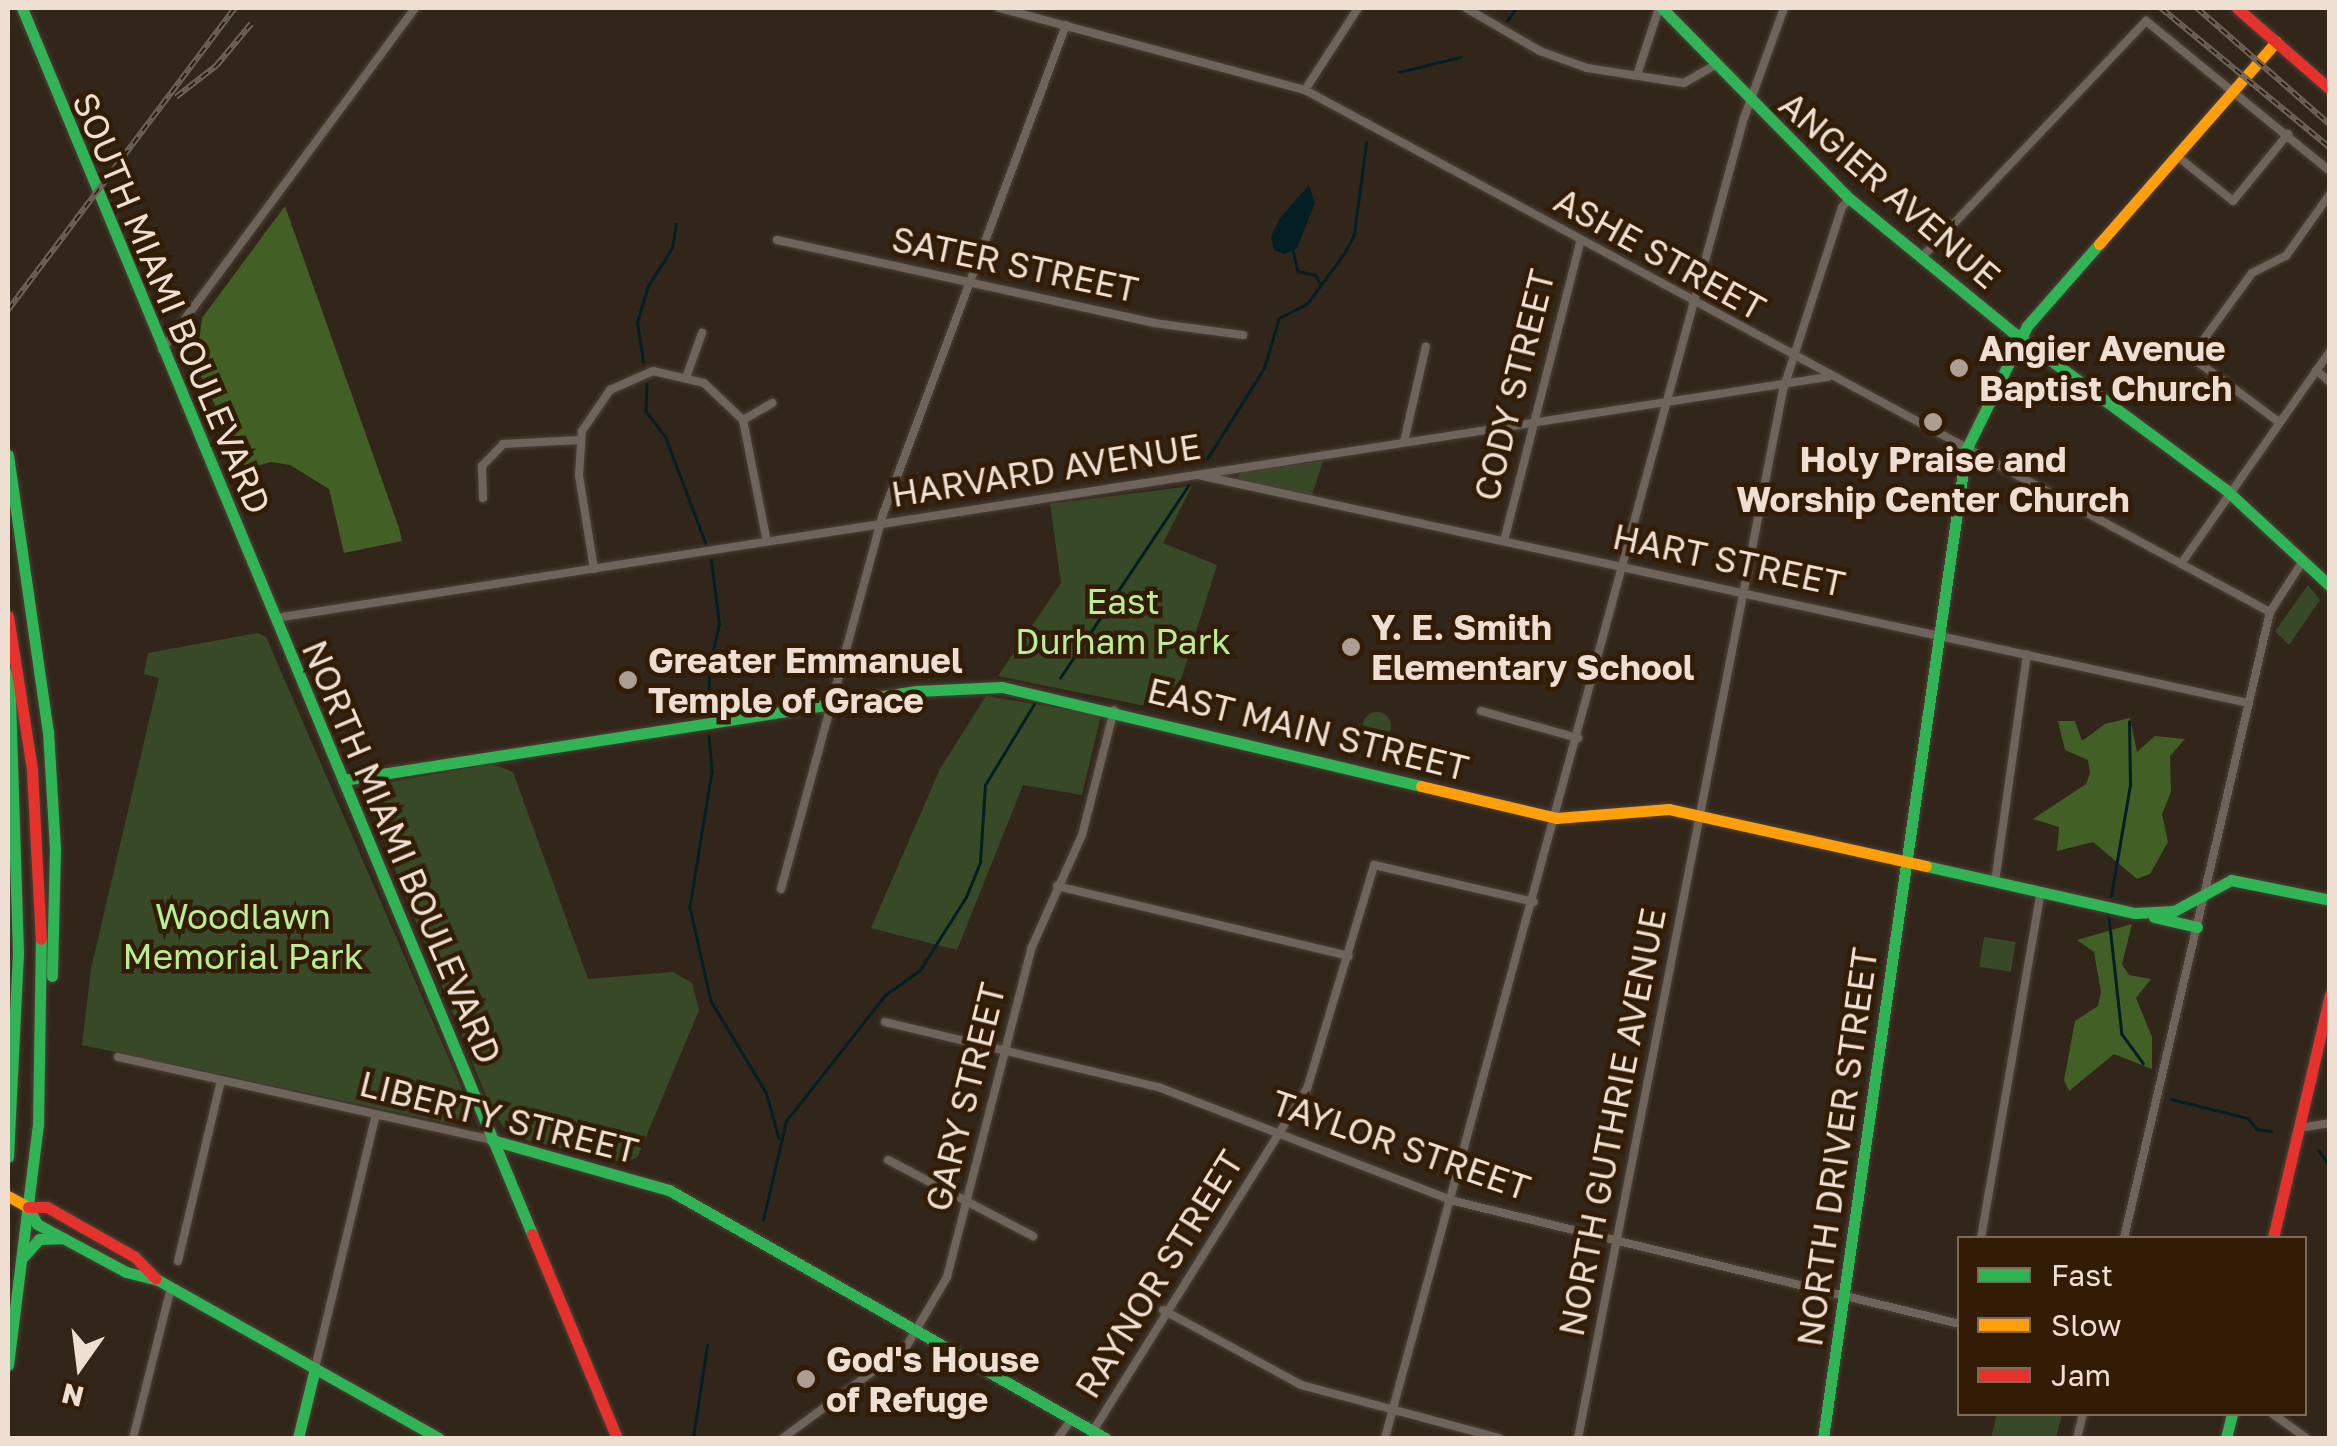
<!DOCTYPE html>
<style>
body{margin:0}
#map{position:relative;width:2337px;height:1446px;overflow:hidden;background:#32261a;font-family:"Golos Text",sans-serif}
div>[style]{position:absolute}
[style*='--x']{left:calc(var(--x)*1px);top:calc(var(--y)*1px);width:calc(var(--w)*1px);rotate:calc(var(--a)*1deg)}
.green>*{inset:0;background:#384927;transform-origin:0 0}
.round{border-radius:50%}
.forest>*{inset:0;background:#425f26}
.water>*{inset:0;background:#041f23}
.stream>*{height:2.5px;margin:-1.25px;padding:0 1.25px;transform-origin:1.25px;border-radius:1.25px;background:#041f23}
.roads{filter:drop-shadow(0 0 2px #4c4138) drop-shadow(0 0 2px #4c4138)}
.street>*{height:8px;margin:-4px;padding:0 4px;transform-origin:4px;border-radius:4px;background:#6e645b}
.fast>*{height:11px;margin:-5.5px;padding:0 5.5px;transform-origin:5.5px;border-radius:5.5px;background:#30b455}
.slow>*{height:11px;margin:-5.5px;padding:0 5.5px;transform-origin:5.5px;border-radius:5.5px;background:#ff9f0a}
.jam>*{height:11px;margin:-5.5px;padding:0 5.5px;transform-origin:5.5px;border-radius:5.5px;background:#e5322d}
.rail>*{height:6px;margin-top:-3px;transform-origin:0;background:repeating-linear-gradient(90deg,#321c05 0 8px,#6d625a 0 16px);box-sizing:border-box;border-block:2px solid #6d625a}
.dots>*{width:28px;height:28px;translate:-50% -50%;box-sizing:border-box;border:5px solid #321c05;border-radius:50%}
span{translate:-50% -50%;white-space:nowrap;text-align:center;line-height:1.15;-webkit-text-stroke:9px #321c05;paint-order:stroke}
.street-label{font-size:35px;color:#eedfd2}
.poi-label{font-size:35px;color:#eedfd2;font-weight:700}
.left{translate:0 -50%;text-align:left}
.park-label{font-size:35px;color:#baee93}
.frame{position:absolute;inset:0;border:10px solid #eedfd2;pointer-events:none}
.legend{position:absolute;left:1957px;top:1236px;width:350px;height:180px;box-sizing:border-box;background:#321c05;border:2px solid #7d6a57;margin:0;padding:12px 18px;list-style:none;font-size:30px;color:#eedfd2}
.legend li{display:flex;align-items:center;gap:20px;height:50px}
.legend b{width:50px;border:2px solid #7d6a57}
.north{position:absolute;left:30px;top:1316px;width:100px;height:100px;-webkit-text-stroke:8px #321c05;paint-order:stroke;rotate:194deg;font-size:28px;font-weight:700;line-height:40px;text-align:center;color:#eedfd2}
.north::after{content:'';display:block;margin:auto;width:35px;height:45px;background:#eedfd2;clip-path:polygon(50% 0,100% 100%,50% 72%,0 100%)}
</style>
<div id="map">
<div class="green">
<i style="clip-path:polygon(1323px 461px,1312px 495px,1237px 480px,1240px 472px)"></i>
<i style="clip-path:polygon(1192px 486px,1163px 543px,1217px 565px,1171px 711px,998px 676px,1061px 583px,1050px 504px)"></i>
<i style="clip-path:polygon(2308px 585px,2320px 600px,2289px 645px,2275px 631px)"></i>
<i style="clip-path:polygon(258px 633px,266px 637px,472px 1112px,462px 1126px,82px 1045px,91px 969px,159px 678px,144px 674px,148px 653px)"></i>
<i style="clip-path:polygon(986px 696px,1101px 715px,1082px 795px,1023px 785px,957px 950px,871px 928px,940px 769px)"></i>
<i class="round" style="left:1363px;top:712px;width:28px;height:28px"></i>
<i style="clip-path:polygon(492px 764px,513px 772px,588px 979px,673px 972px,692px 983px,699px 1010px,638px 1156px,627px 1163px,529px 1141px,506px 1130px,492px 1111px,362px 787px)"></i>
<i style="left:1984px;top:937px;width:32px;height:30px;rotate:9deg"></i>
<i style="clip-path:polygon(1997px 1414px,2062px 1414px,2056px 1438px,1991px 1438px)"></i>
</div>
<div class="forest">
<i style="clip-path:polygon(285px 206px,399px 528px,402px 541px,344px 553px,329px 489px,290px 465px,271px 462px,246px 469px,196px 366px,202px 318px)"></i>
<i style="clip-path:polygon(2130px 718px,2137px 752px,2155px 736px,2185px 739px,2170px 756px,2171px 792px,2162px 814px,2168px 842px,2150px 874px,2137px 879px,2093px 842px,2057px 851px,2059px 827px,2033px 819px,2086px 784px,2090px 773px,2088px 760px,2065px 750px,2058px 721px,2075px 721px,2082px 741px,2105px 724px)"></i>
<i style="clip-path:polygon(2132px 924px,2122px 964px,2129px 975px,2151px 979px,2136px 998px,2152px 1037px,2152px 1069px,2114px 1054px,2069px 1091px,2064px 1080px,2075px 1021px,2098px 1006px,2101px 992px,2094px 952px,2077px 940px)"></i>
</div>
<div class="water">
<i style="clip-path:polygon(1309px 185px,1315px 203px,1297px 248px,1285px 254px,1274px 250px,1271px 237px,1280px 218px)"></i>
</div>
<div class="stream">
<i style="--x:1507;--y:21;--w:16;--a:-55"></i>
<i style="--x:1399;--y:72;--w:63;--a:-13.8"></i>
<i style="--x:1293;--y:250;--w:22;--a:77"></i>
<i style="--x:1298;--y:271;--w:18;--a:13"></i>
<i style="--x:1316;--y:275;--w:10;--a:66"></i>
<i style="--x:643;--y:362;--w:40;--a:-98.5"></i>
<i style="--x:637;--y:322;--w:38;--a:-73"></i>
<i style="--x:648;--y:286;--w:45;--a:-57.7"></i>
<i style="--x:672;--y:248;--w:24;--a:-81"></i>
<i style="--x:647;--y:384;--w:27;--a:92"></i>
<i style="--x:646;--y:411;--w:34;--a:53"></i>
<i style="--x:666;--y:438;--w:113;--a:69.3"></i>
<i style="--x:1207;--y:459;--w:107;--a:-57.9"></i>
<i style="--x:1264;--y:368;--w:52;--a:-73.3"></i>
<i style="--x:1279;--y:318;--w:31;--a:-27"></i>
<i style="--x:1307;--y:304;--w:64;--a:-53.8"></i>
<i style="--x:1345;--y:252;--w:20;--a:-63"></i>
<i style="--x:1354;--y:234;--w:92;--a:-82.5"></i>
<i style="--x:1060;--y:678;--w:231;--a:-56.3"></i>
<i style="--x:709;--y:712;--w:44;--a:-90"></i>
<i style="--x:709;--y:668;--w:45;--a:-77.2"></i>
<i style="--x:719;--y:624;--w:64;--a:-97.2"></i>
<i style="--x:709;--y:736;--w:36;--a:85"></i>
<i style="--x:712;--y:772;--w:137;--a:99.3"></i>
<i style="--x:690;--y:907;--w:96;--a:77.4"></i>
<i style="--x:711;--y:1001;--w:106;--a:58.9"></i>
<i style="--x:766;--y:1092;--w:48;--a:74.2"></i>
<i style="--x:2111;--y:896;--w:113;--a:-80.3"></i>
<i style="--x:2130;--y:785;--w:63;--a:-90.9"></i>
<i style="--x:2109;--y:917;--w:118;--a:83.7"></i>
<i style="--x:2122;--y:1034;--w:36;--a:54"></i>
<i style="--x:2171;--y:1099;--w:79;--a:13.9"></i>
<i style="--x:2248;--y:1118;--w:14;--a:51"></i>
<i style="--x:2257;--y:1129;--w:14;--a:8"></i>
<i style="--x:2319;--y:1150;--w:20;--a:57"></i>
<i style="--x:763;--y:1220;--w:102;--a:-76.9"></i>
<i style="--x:786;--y:1121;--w:160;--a:-51.8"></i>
<i style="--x:885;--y:995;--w:43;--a:-35.5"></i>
<i style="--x:920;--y:970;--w:86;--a:-57.8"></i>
<i style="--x:966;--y:897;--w:38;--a:-68"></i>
<i style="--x:980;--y:862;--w:77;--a:-86.3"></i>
<i style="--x:985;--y:785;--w:95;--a:-58.8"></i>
<i style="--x:693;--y:1438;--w:94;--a:-81.4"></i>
</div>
<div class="roads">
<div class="street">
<i style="--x:999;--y:8;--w:317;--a:15"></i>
<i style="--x:1305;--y:90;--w:1097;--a:28.41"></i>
<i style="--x:1466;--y:8;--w:86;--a:30.2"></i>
<i style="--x:1540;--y:51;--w:50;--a:19.9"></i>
<i style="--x:1587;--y:68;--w:98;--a:8.8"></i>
<i style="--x:1684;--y:83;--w:36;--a:-30"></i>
<i style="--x:1637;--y:75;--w:71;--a:-71.8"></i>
<i style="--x:1305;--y:90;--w:98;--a:-57.1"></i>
<i style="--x:2177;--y:156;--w:72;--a:38.8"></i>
<i style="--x:2233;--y:201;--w:87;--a:-50.6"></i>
<i style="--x:777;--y:240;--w:386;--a:12.4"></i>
<i style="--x:1154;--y:323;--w:90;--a:7.7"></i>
<i style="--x:1921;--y:258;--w:327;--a:-46.5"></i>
<i style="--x:2146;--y:21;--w:237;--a:39.2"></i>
<i style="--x:162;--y:350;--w:425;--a:-53.5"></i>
<i style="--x:2316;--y:370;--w:18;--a:41"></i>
<i style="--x:687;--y:375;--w:45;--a:-70.3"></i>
<i style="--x:743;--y:420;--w:34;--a:-30"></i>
<i style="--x:2279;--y:422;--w:109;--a:-143.5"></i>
<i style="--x:2191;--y:357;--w:104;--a:-54"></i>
<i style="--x:2252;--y:273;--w:38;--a:-27"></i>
<i style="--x:2286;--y:256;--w:76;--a:-54.6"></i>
<i style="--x:1404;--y:442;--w:98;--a:-77.1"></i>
<i style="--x:1198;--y:475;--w:1074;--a:12.25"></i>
<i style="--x:483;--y:498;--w:32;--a:-92"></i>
<i style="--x:482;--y:466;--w:30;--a:-46"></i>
<i style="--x:503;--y:444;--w:77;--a:-3"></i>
<i style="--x:1504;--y:541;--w:309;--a:-75.7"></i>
<i style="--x:2181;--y:564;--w:260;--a:-55"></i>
<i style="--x:594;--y:569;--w:95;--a:-99.1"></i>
<i style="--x:579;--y:475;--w:44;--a:-86.1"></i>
<i style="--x:582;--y:431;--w:50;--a:-55.7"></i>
<i style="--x:610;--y:390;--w:47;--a:-23.8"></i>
<i style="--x:653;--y:371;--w:52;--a:13.2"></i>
<i style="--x:704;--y:383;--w:54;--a:43.5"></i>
<i style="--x:743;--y:420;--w:124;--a:78.9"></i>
<i style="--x:276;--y:618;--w:1570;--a:-8.83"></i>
<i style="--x:1481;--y:711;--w:101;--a:15.6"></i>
<i style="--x:1995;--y:882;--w:230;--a:-82"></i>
<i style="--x:1057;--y:886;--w:300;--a:13.5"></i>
<i style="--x:781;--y:889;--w:389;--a:-74.8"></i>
<i style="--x:883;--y:514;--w:522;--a:-69.48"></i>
<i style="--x:885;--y:1022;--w:281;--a:13.4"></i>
<i style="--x:1158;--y:1087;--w:317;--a:21.1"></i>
<i style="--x:1454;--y:1201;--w:521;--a:13.66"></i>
<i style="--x:118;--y:1057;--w:383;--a:12.5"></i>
<i style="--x:2299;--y:1128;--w:31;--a:-9"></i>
<i style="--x:888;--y:1160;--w:164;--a:27.7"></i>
<i style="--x:1981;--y:1238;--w:351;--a:-80.2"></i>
<i style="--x:2124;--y:1238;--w:643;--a:-76.87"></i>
<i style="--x:2270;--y:612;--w:61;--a:-57.1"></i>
<i style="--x:178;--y:1261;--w:185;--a:-76.6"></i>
<i style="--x:1163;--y:1310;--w:157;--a:28.5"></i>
<i style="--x:1301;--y:1385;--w:205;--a:15"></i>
<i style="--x:315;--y:1368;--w:261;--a:-76.5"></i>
<i style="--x:2273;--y:1414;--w:41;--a:36"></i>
<i style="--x:1093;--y:1431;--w:403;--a:-58"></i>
<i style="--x:1307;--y:1089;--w:234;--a:-73.3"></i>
<i style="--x:1374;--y:865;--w:164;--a:13"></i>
<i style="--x:133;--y:1438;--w:155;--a:-75.8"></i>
<i style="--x:783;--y:1438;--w:153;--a:-36.5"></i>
<i style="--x:906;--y:1347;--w:81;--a:-59.6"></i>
<i style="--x:947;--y:1277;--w:339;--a:-75.6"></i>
<i style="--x:1031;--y:949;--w:125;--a:-65.9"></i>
<i style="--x:1082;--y:835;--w:129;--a:-75.6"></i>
<i style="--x:1058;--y:1438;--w:24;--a:-54"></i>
<i style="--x:1385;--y:1438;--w:1368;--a:-74.79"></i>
<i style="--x:1744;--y:118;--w:117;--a:-70"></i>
<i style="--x:1578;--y:1438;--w:1068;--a:-78.93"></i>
<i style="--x:1783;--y:390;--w:192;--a:-72.1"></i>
<i style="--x:1842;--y:207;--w:11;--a:-45"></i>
<i style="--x:2077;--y:1438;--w:25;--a:-76"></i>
</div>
<div class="fast">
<i style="--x:22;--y:8;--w:1328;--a:67.41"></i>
<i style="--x:1662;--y:8;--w:268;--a:45.5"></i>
<i style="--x:1850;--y:199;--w:212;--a:39.3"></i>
<i style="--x:2014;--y:333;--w:262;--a:36.5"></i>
<i style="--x:2225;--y:489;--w:143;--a:42.7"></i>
<i style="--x:8;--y:455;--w:279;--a:81.8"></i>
<i style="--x:48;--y:731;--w:118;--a:86.6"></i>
<i style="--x:55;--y:849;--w:127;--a:91.4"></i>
<i style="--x:343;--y:780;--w:580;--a:-8.83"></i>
<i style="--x:916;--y:691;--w:86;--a:-2.7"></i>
<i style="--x:1002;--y:687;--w:431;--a:13.3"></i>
<i style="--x:1926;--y:866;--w:214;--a:12.7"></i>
<i style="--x:2135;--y:913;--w:39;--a:-3"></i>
<i style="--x:2174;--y:911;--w:65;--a:-28.5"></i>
<i style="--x:2231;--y:880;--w:101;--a:11.4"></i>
<i style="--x:2154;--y:917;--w:44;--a:13.1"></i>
<i style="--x:492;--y:1140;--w:184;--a:15.8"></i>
<i style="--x:669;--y:1190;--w:502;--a:29.63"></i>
<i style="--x:8;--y:1157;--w:204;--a:-87.2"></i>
<i style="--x:18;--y:953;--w:279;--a:-91.8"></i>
<i style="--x:28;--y:1207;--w:19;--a:62"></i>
<i style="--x:37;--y:1224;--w:101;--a:28.3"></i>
<i style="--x:126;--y:1272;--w:33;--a:14"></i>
<i style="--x:158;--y:1280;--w:322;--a:29.4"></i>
<i style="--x:23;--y:1257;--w:24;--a:-48"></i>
<i style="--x:39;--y:1239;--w:23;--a:-2"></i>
<i style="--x:8;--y:1365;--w:242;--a:-82.9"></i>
<i style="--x:38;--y:1125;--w:186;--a:-89.1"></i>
<i style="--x:298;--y:1438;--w:72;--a:-76.3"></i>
<i style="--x:1823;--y:1438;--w:998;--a:-81.76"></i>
<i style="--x:1966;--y:450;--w:138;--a:-63.8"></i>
<i style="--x:2027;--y:326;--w:109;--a:-48.7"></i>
<i style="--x:2226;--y:1438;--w:25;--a:-76"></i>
</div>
<div class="slow">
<i style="--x:2099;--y:244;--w:269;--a:-48.8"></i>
<i style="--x:1421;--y:786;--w:139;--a:13.3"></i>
<i style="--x:1556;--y:818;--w:113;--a:-4.6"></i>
<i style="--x:1669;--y:809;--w:263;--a:12.5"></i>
<i style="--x:8;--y:1196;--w:23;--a:29"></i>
</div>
<div class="jam">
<i style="--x:2237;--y:8;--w:123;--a:41.1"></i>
<i style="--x:8;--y:616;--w:156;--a:81.1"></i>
<i style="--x:32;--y:770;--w:169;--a:87"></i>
<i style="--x:28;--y:1207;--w:19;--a:0"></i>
<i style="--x:47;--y:1207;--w:101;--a:29.6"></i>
<i style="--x:135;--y:1257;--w:30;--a:46"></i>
<i style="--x:532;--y:1234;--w:221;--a:67.4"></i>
<i style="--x:2273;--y:1238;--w:250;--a:-76.8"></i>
</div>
</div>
<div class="rail">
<i style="--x:2161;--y:8;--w:219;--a:39.6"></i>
<i style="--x:2197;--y:8;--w:177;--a:41.3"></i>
<i style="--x:2328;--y:8;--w:2;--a:0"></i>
<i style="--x:176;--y:97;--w:51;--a:-37.8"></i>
<i style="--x:216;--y:66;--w:55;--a:-50.2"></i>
<i style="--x:8;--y:310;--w:378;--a:-53.1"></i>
</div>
<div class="dots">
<i style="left:1959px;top:368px;background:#ac9e92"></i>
<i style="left:1933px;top:422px;background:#ac9e92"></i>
<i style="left:1351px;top:647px;background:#ac9e92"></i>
<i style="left:628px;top:680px;background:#ac9e92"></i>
<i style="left:806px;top:1379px;background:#ac9e92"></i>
</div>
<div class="street-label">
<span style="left:1890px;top:190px;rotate:41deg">ANGIER AVENUE</span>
<span style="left:1660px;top:254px;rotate:29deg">ASHE STREET</span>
<span style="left:1015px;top:264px;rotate:12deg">SATER STREET</span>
<span style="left:172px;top:303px;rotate:67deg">SOUTH MIAMI BOULEVARD</span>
<span style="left:1514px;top:385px;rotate:-76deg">CODY STREET</span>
<span style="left:1046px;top:470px;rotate:-9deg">HARVARD AVENUE</span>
<span style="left:1729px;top:560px;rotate:12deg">HART STREET</span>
<span style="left:1308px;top:729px;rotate:14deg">EAST MAIN STREET</span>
<span style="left:402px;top:852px;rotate:67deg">NORTH MIAMI BOULEVARD</span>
<span style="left:965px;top:1097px;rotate:-76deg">GARY STREET</span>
<span style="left:499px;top:1117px;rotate:14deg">LIBERTY STREET</span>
<span style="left:1612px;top:1122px;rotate:-79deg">NORTH GUTHRIE AVENUE</span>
<span style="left:1401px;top:1145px;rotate:19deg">TAYLOR STREET</span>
<span style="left:1837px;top:1147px;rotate:-82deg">NORTH DRIVER STREET</span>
<span style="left:1159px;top:1274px;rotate:-58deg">RAYNOR STREET</span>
</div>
<div class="poi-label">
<span class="left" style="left:1979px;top:368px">Angier Avenue<br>Baptist Church</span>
<span style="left:1933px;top:479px">Holy Praise and<br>Worship Center Church</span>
<span class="left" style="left:1371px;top:647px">Y. E. Smith<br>Elementary School</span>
<span class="left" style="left:648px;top:680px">Greater Emmanuel<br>Temple of Grace</span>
<span class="left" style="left:826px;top:1379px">God's House<br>of Refuge</span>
</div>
<div class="park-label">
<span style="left:1123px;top:621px">East<br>Durham Park</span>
<span style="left:243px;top:936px">Woodlawn<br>Memorial Park</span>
</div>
<div class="frame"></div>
<ul class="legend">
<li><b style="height:12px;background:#30b455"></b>Fast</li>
<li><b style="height:12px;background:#ff9f0a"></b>Slow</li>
<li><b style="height:12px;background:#e5322d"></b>Jam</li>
</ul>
<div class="north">N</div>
</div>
